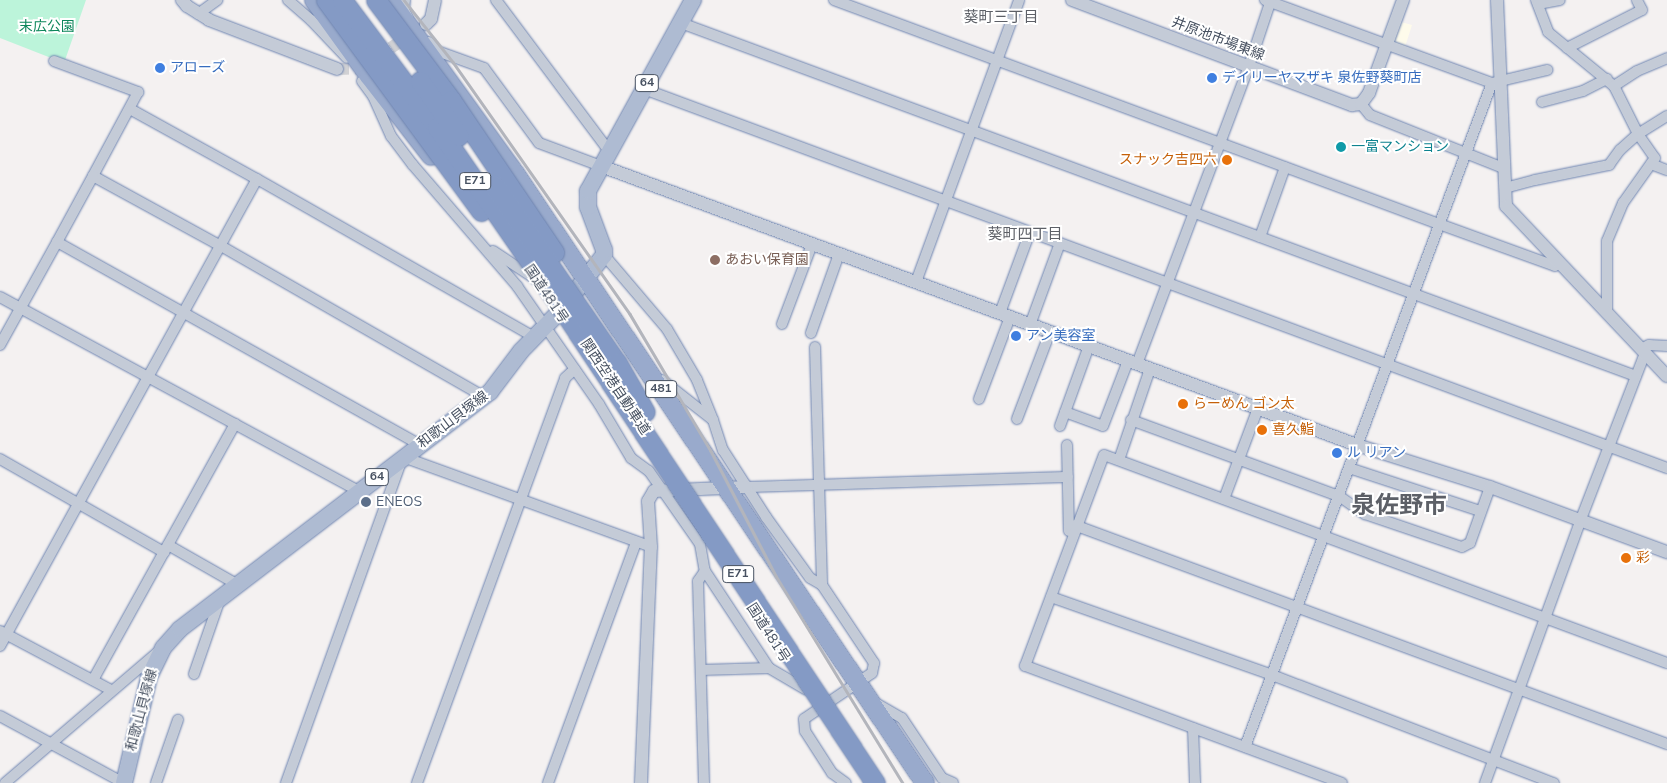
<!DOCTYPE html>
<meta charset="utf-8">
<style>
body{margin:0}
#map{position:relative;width:1667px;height:783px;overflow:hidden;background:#f4f1f1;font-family:"Nunito Sans","Noto Sans JP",sans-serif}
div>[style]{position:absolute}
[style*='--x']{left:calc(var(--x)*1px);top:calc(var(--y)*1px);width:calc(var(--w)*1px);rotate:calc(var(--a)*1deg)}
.commercial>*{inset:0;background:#fefbeb}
.green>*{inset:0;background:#bcf4da}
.tertiary-tunnel>*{height:12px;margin-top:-6px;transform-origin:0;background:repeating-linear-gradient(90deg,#d1d1d4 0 12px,transparent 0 18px)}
.roads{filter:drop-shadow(0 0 1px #6f85b1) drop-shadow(0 0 1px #6f85b1)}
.minor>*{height:10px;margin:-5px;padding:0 5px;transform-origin:5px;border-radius:5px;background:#c4cbd7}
.tertiary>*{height:12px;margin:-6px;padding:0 6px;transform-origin:6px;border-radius:6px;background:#c4cbd7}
.primary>*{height:16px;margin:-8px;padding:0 8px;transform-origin:8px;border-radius:8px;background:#aebbd2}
.trunk>*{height:18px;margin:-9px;padding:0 9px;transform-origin:9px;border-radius:9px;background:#9ac}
.rail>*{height:2.5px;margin:-1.25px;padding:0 1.25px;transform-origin:1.25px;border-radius:1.25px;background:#b3b5bc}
.bridges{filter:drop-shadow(0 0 1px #6f85b1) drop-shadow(0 0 1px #6f85b1)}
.motorway-bridge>*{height:19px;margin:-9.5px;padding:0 9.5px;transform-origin:9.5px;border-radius:9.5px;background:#849ac5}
.dots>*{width:14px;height:14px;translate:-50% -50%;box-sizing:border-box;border:2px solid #fff;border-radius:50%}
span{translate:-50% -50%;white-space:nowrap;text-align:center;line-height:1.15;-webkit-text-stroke:4px #fff;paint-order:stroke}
.shield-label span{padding:1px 4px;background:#fff;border:1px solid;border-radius:4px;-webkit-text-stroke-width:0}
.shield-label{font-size:12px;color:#475161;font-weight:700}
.park-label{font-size:14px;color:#0d865b}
.street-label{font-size:14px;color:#475161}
.shop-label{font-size:14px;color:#366cbe}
.left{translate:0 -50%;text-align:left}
.culture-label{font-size:14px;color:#0d838f}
.food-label{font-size:14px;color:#c56008}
.right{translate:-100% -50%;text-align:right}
.education-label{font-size:14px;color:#785e54}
.service-label{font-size:14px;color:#4e5e75}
.neighbourhood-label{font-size:15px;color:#5d6067}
.town-label{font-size:24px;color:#5d6067;font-weight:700}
</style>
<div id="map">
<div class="commercial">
<i style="clip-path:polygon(1401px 22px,1412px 25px,1405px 47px,1392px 42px)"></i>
</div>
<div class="green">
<i style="clip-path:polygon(0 0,86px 0,64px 63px,0 38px)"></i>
</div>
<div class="tertiary-tunnel">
<i style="--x:337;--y:69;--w:24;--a:-2"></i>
<i style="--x:361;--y:68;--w:59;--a:-34"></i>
</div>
<div class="roads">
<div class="minor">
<i style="--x:288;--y:0;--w:30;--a:41"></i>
<i style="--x:311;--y:20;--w:52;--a:46.5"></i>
<i style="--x:405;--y:0;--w:10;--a:96"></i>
<i style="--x:404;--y:10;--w:9;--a:63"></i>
<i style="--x:496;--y:0;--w:189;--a:53.2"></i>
<i style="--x:834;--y:0;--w:645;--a:20.32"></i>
<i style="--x:1439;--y:224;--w:123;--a:19.9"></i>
<i style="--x:1555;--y:266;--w:6;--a:-45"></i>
<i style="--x:1265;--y:0;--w:242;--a:20.1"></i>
<i style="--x:1492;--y:83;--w:57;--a:-13.3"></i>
<i style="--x:1536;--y:0;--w:34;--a:69"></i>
<i style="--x:1548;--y:32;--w:85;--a:39.3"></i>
<i style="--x:1614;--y:86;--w:54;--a:63.4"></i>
<i style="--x:1638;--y:134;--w:29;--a:55"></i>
<i style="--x:1655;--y:158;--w:55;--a:125.4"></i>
<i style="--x:1623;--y:203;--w:41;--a:112.8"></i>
<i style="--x:1607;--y:241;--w:72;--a:90"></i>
<i style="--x:1538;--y:4;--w:22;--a:-10"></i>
<i style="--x:198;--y:14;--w:24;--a:-36"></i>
<i style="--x:681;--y:23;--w:1018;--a:20.29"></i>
<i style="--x:429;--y:42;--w:12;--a:48"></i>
<i style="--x:437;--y:51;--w:50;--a:19.9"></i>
<i style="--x:484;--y:68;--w:93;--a:53.7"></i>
<i style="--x:539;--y:143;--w:66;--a:20.4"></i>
<i style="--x:1567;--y:48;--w:84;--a:-26.9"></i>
<i style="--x:1642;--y:10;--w:11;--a:-117"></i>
<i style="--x:54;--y:61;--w:90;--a:20.3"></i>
<i style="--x:138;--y:92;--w:95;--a:118.2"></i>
<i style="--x:93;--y:176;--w:146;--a:28.7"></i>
<i style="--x:221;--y:246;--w:297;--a:29.8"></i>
<i style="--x:479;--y:394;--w:6;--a:45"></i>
<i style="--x:362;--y:81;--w:19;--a:54"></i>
<i style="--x:373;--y:96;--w:44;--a:65.8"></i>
<i style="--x:391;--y:136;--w:36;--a:53"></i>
<i style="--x:413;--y:165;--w:160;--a:49.3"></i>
<i style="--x:517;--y:286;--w:144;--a:55.2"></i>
<i style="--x:599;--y:404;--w:63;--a:59.3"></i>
<i style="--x:631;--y:458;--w:22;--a:36"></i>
<i style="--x:649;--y:471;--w:89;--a:55.1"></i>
<i style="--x:700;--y:544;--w:27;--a:80"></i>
<i style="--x:705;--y:571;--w:116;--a:56.6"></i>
<i style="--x:769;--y:668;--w:42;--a:30.3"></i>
<i style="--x:1614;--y:86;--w:27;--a:-33"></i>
<i style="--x:1637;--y:71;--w:33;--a:-23"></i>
<i style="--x:644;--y:89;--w:1091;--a:20.33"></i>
<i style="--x:1542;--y:102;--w:42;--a:-15"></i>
<i style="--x:1583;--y:91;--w:27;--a:-27"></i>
<i style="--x:1361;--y:104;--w:14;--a:51"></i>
<i style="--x:1370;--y:115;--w:143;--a:21.7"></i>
<i style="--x:130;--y:109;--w:145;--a:28.9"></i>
<i style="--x:1651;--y:164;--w:17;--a:21"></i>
<i style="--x:93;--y:176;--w:75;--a:118.6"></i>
<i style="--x:57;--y:242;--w:416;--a:29.2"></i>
<i style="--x:1505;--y:188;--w:31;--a:-15"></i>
<i style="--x:1535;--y:180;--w:76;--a:-11.5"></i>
<i style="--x:1609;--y:165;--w:19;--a:-54"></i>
<i style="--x:1620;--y:150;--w:24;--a:-42"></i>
<i style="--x:1638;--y:134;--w:34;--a:-32"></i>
<i style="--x:1260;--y:237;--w:74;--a:-70.3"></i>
<i style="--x:493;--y:251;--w:53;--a:33.4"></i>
<i style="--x:604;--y:255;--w:97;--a:49.6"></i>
<i style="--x:667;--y:329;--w:59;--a:59.5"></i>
<i style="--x:697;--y:380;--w:43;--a:68.2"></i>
<i style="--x:916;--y:282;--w:300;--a:-69.9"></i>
<i style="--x:0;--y:297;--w:408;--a:28.4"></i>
<i style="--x:1000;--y:313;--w:86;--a:-69.7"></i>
<i style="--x:782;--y:324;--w:85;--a:-69.4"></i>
<i style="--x:1030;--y:325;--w:87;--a:-69.9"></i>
<i style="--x:811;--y:333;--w:84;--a:-70.5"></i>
<i style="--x:0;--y:345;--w:118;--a:-61"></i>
<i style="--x:815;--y:347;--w:238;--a:88.3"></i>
<i style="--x:822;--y:585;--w:94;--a:56.3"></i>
<i style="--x:874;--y:663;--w:10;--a:101"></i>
<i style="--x:872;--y:673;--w:82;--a:145.9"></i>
<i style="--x:804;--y:719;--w:12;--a:85"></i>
<i style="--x:805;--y:731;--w:50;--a:57.3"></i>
<i style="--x:832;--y:773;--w:17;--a:36"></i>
<i style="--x:1641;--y:349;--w:9;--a:-27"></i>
<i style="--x:1649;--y:345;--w:18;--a:3"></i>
<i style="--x:1137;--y:364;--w:318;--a:-69.4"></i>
<i style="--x:1249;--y:66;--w:70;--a:-71.6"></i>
<i style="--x:662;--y:380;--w:65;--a:38.1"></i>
<i style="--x:713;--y:420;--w:32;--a:72"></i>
<i style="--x:723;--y:450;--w:80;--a:57.3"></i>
<i style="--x:766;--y:517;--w:75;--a:54.2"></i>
<i style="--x:810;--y:578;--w:14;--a:30"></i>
<i style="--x:979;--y:399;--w:88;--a:-69.3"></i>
<i style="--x:1065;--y:412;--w:40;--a:20.2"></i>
<i style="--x:1103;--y:426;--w:70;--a:-69"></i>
<i style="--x:1017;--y:419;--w:93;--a:-69.2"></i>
<i style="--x:1131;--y:420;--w:221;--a:20.1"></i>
<i style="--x:1339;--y:496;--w:32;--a:35"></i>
<i style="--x:1365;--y:514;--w:102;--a:18.8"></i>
<i style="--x:1462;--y:547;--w:9;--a:-27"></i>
<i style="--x:1470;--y:543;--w:59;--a:-70.3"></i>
<i style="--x:1060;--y:426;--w:85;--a:-70.1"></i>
<i style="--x:1067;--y:445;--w:86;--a:88.7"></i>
<i style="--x:0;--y:459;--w:189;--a:29.6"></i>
<i style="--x:1119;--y:460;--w:96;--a:-71.2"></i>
<i style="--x:1349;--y:468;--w:138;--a:18.2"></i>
<i style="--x:747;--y:487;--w:321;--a:-1.8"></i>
<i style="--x:1224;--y:499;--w:97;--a:-69.5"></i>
<i style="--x:1069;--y:525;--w:8;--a:7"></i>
<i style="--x:1077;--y:526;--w:629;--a:20.28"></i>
<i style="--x:168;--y:545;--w:81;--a:29.7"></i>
<i style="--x:1051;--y:597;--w:234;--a:19.4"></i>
<i style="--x:1272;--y:675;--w:302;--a:21"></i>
<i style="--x:0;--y:631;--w:126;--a:28"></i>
<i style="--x:0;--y:646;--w:533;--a:-61.18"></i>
<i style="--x:257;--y:179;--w:319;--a:29.7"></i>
<i style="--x:701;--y:670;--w:68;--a:-1.7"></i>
<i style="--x:194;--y:674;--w:79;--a:-70.9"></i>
<i style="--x:93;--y:680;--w:293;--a:-61"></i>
<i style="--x:874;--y:702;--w:32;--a:30"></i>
<i style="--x:902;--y:718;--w:72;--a:56.3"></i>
<i style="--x:942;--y:778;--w:12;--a:24"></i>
<i style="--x:0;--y:716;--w:141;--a:28.4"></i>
<i style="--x:1193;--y:728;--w:55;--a:87.9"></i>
<i style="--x:1245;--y:747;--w:708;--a:-69.6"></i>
<i style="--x:5;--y:783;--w:204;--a:-40.6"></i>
<i style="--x:156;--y:783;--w:67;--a:-70.8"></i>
<i style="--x:286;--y:783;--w:346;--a:-70.3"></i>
<i style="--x:403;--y:457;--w:264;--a:19.9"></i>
<i style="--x:417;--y:783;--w:431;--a:-69.9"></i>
<i style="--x:565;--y:378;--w:13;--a:-42"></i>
<i style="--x:548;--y:783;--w:257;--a:-69.9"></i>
<i style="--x:704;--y:783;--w:202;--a:-91.7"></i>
<i style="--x:698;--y:581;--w:12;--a:-55"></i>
<i style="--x:1342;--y:783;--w:338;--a:-159.7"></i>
<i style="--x:1025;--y:666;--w:225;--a:-69.5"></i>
<i style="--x:1104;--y:455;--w:600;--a:20.28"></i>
<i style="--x:1485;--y:783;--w:281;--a:-70"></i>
<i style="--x:1581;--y:519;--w:178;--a:-68.9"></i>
</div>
<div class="tertiary">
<i style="--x:182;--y:0;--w:8;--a:50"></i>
<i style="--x:187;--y:6;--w:26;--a:32"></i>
<i style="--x:209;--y:20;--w:137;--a:20.9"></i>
<i style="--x:1072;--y:0;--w:299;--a:20.6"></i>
<i style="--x:1352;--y:105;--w:9;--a:-6"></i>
<i style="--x:1361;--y:104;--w:14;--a:-54"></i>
<i style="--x:1369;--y:93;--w:99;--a:-69.9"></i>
<i style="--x:1497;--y:0;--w:206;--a:87.5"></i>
<i style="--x:1506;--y:206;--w:234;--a:46.6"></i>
<i style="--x:426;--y:24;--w:7;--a:-45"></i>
<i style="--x:431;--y:19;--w:19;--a:-78"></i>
<i style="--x:601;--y:166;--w:806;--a:20.26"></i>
<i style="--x:1357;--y:445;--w:139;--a:17.5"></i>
<i style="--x:1490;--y:487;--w:189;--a:20.2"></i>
<i style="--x:641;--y:783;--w:236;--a:-87.6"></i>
<i style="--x:651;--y:547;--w:46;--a:-93.7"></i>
<i style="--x:648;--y:501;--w:12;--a:-59"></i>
<i style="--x:654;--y:491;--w:93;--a:-2.5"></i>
</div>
<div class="primary">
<i style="--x:124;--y:783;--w:109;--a:-76.7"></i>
<i style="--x:149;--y:677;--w:32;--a:-64"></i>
<i style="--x:163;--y:648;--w:25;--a:-48"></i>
<i style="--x:180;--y:629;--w:390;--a:-37.4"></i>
<i style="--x:490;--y:392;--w:51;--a:-52.9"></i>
<i style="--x:521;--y:351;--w:54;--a:-45.7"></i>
<i style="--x:559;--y:312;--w:73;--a:-51.7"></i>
<i style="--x:604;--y:255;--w:5;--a:-90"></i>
<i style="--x:604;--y:250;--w:46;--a:-110.4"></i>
<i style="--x:588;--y:207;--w:16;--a:-90"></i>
<i style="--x:588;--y:191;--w:218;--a:-61.2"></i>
</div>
<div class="trunk">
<i style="--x:314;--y:0;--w:94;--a:54.1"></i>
<i style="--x:369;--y:76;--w:101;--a:52.2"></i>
<i style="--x:390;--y:0;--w:208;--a:54.2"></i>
<i style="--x:512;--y:169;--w:740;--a:56.07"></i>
</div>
</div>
<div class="rail">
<i style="--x:404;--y:0;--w:79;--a:51.7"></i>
<i style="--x:453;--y:62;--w:308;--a:54.9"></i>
<i style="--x:630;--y:314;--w:159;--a:59.4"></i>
<i style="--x:711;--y:451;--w:141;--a:62.5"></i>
<i style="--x:776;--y:576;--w:243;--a:58.5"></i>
</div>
<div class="bridges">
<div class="motorway-bridge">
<i style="--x:326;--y:0;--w:262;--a:53.7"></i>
<i style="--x:342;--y:0;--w:159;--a:53.2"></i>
<i style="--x:437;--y:127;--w:208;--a:55.4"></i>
<i style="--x:555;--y:298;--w:581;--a:56.58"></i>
<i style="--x:376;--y:0;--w:125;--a:53.1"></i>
<i style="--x:451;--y:100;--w:184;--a:55.9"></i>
<i style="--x:420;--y:81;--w:67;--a:54.7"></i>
<i style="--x:494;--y:185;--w:216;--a:55.4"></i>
<i style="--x:617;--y:363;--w:56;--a:60.3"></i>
</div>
</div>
<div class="dots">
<i style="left:160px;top:68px;background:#3f7fe0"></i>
<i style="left:1212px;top:78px;background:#3f7fe0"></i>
<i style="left:1341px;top:147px;background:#0f9aa8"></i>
<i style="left:1227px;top:160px;background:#e8710a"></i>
<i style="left:715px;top:260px;background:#8d6e63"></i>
<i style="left:1016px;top:336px;background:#3f7fe0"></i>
<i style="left:1183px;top:404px;background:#e8710a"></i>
<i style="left:1262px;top:430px;background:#e8710a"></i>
<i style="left:1337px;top:453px;background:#3f7fe0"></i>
<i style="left:366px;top:502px;background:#5c6f8a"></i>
<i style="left:1626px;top:558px;background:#e8710a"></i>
</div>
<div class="shield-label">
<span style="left:647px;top:83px">64</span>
<span style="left:475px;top:181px">E71</span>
<span style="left:661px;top:389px">481</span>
<span style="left:377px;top:477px">64</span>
<span style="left:738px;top:574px">E71</span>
</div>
<div class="park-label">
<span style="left:47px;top:27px">末広公園</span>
</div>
<div class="street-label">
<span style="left:1218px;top:39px;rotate:21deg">井原池市場東線</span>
<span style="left:546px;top:294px;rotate:56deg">国道481号</span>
<span style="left:615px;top:387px;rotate:56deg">関西空港自動車道</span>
<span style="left:453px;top:420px;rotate:-37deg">和歌山貝塚線</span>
<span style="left:768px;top:633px;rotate:57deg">国道481号</span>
<span style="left:142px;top:710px;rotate:-75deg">和歌山貝塚線</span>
</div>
<div class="shop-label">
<span class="left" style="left:170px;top:68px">アローズ</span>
<span class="left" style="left:1222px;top:78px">デイリーヤマザキ 泉佐野葵町店</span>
<span class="left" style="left:1026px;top:336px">アン美容室</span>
<span class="left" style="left:1347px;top:453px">ル リアン</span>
</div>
<div class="culture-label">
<span class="left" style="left:1351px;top:147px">一富マンション</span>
</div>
<div class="food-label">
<span class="right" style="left:1217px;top:160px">スナック吉四六</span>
<span class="left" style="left:1193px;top:404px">らーめん ゴン太</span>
<span class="left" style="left:1272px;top:430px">喜久鮨</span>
<span class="left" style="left:1636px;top:558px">彩</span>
</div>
<div class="education-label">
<span class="left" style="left:725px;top:260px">あおい保育園</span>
</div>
<div class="service-label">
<span class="left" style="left:376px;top:502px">ENEOS</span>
</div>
<div class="neighbourhood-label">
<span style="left:1001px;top:18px">葵町三丁目</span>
<span style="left:1025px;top:235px">葵町四丁目</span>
</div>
<div class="town-label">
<span style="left:1399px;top:506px">泉佐野市</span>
</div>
</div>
